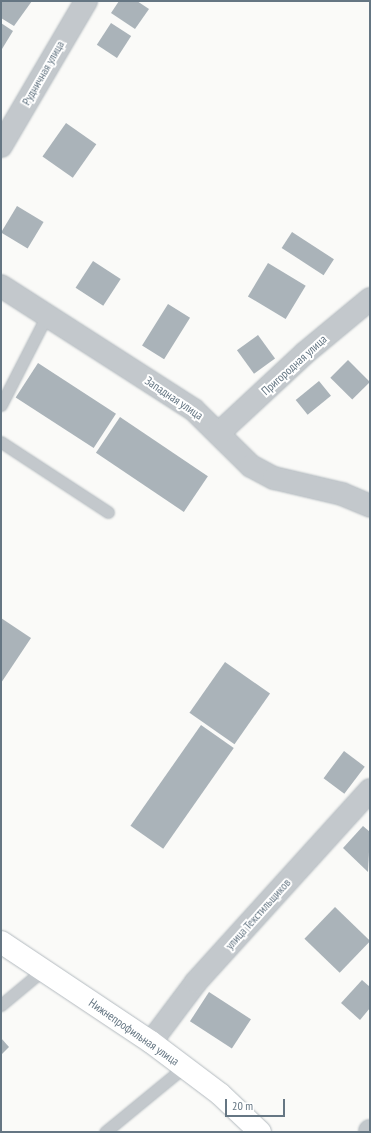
<!DOCTYPE html>
<meta charset="utf-8">
<style>
body{margin:0}
#map{position:relative;width:371px;height:1133px;overflow:hidden;background:#fafaf8;font-family:"PT Sans Narrow",sans-serif}
div>[style]{position:absolute}
[style*='--x']{left:calc(var(--x)*1px);top:calc(var(--y)*1px);width:calc(var(--w)*1px);rotate:calc(var(--a)*1deg)}
.building>*{inset:0;background:#aab3b9;transform-origin:0 0}
.roads{filter:drop-shadow(0 0 1px #b3babf) drop-shadow(0 0 1px #b3babf)}
.lane>*{height:11px;margin:-5.5px;padding:0 5.5px;transform-origin:5.5px;border-radius:5.5px;background:#c3c8cc}
.street>*{height:22px;margin:-11px;padding:0 11px;transform-origin:11px;border-radius:11px;background:#c3c8cc}
.secondary>*{height:22px;margin:-11px;padding:0 11px;transform-origin:11px;border-radius:11px;background:#fff}
span{translate:-50% -50%;white-space:nowrap;text-align:center;line-height:1.15;-webkit-text-stroke:4px #fff;paint-order:stroke}
.street-label{font-size:12px;color:#657683}
.frame{position:absolute;inset:0;border:2px solid #657683;pointer-events:none}
.scale{position:absolute;left:225px;top:1099px;width:60px;height:18px;box-sizing:border-box;border:2px solid #657683;border-top:0;padding-left:5px;font-size:12px;line-height:14px;white-space:nowrap;color:#657683;-webkit-text-stroke:3px #fff;paint-order:stroke}
</style>
<div id="map">
<div class="building">
<i style="clip-path:polygon(1px 1px,32px 1px,14px 26px,1px 18px)"></i>
<i style="clip-path:polygon(119px 1px,137px 1px,149px 9px,135px 29px,111px 13px)"></i>
<i style="clip-path:polygon(1px 23px,13px 31px,2px 49px,1px 48px)"></i>
<i style="left:111px;top:23px;width:24px;height:26px;rotate:33deg"></i>
<i style="left:66px;top:123px;width:37px;height:41px;rotate:35deg"></i>
<i style="left:17px;top:206px;width:31px;height:31px;rotate:31deg"></i>
<i style="left:292px;top:232px;width:50px;height:19px;rotate:33deg"></i>
<i style="left:93px;top:261px;width:33px;height:32px;rotate:33deg"></i>
<i style="left:268px;top:263px;width:44px;height:39px;rotate:31deg"></i>
<i style="left:168px;top:304px;width:26px;height:49px;rotate:32deg"></i>
<i style="left:258px;top:335px;width:29px;height:26px;rotate:54deg"></i>
<i style="left:348px;top:360px;width:31px;height:25px;rotate:45deg"></i>
<i style="left:38px;top:363px;width:93px;height:41px;rotate:33deg"></i>
<i style="left:319px;top:381px;width:19px;height:30px;rotate:51deg"></i>
<i style="left:120px;top:417px;width:106px;height:43px;rotate:34deg"></i>
<i style="clip-path:polygon(1px 618px,31px 638px,1px 683px)"></i>
<i style="left:225px;top:662px;width:55px;height:62px;rotate:35deg"></i>
<i style="left:201px;top:725px;width:40px;height:123px;rotate:35deg"></i>
<i style="left:344px;top:751px;width:26px;height:34px;rotate:37deg"></i>
<i style="clip-path:polygon(363px 826px,370px 832px,368px 872px,343px 848px)"></i>
<i style="left:335px;top:907px;width:49px;height:44px;rotate:44deg"></i>
<i style="clip-path:polygon(362px 980px,370px 987px,370px 1008px,360px 1020px,341px 1003px)"></i>
<i style="left:209px;top:992px;width:50px;height:35px;rotate:33deg"></i>
<i style="clip-path:polygon(1px 1038px,9px 1047px,1px 1055px)"></i>
</div>
<div class="roads">
<div class="lane">
<i style="--x:1;--y:405;--w:101;--a:-62.9"></i>
<i style="--x:1;--y:442;--w:128;--a:33.2"></i>
<i style="--x:1;--y:1005;--w:55;--a:-39.8"></i>
<i style="--x:105;--y:1132;--w:102;--a:-39.4"></i>
</div>
<div class="street">
<i style="--x:1;--y:146;--w:168;--a:-59.6"></i>
<i style="--x:1;--y:286;--w:229;--a:32.7"></i>
<i style="--x:194;--y:410;--w:80;--a:44.5"></i>
<i style="--x:251;--y:466;--w:26;--a:28"></i>
<i style="--x:274;--y:478;--w:70;--a:13.2"></i>
<i style="--x:342;--y:494;--w:30;--a:23"></i>
<i style="--x:219;--y:433;--w:117;--a:-42.9"></i>
<i style="--x:305;--y:353;--w:85;--a:-39.7"></i>
<i style="--x:151;--y:1042;--w:75;--a:-53.1"></i>
<i style="--x:196;--y:982;--w:259;--a:-47.8"></i>
<i style="--x:370;--y:1132;--w:1;--a:-90"></i>
</div>
<div class="secondary">
<i style="--x:1;--y:942;--w:180;--a:33.7"></i>
<i style="--x:151;--y:1042;--w:86;--a:37"></i>
<i style="--x:220;--y:1094;--w:55;--a:43.5"></i>
</div>
</div>
<div class="street-label">
<span style="left:43px;top:73px;rotate:-60deg">Рудничная улица</span>
<span style="left:294px;top:365px;rotate:-42deg">Пригородная улица</span>
<span style="left:174px;top:398px;rotate:34deg">Западная улица</span>
<span style="left:258px;top:914px;rotate:-48deg">улица Текстильщиков</span>
<span style="left:134px;top:1032px;rotate:35deg">Нижнепрофильная улица</span>
</div>
<div class="frame"></div>
<div class="scale">20 m</div>
</div>
